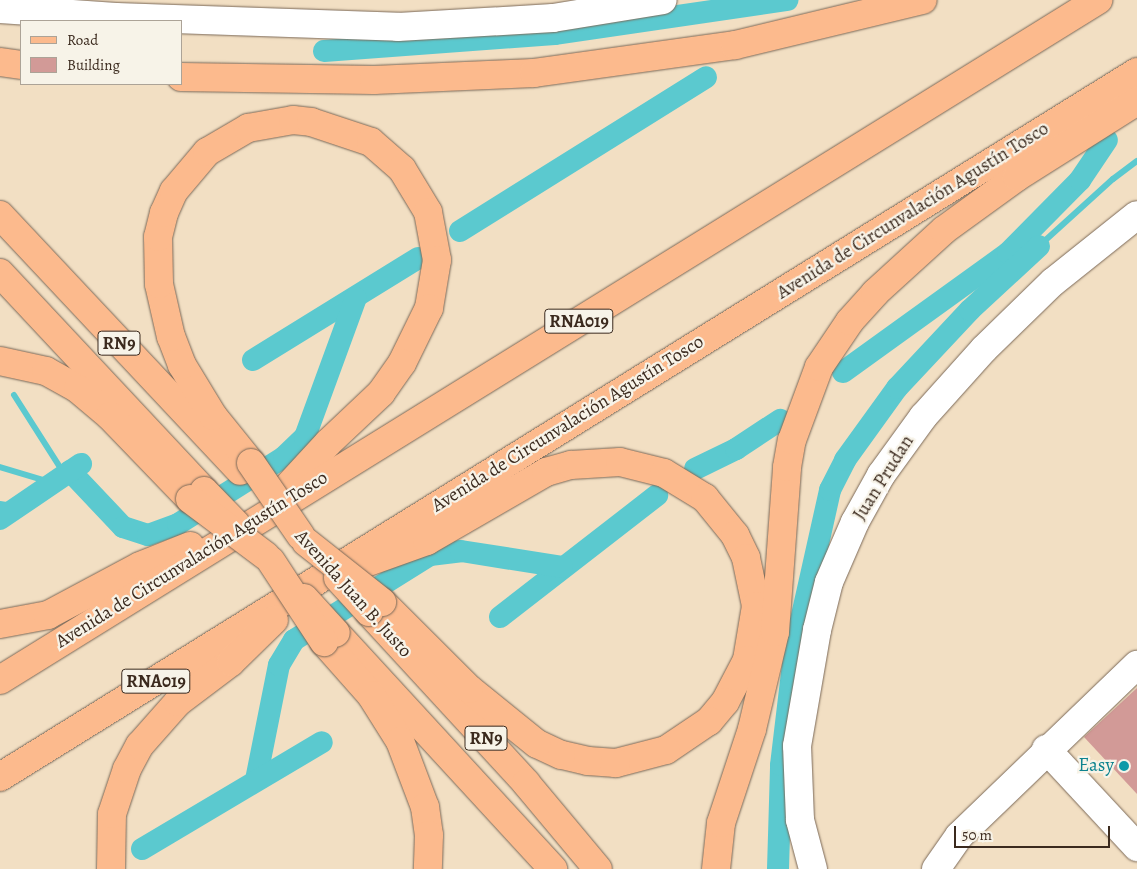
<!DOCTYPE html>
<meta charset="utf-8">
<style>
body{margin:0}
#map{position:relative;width:1137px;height:869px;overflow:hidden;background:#f2dfc3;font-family:Alegreya,serif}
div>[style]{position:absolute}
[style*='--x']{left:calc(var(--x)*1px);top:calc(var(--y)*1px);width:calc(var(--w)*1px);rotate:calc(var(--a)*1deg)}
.stream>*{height:6px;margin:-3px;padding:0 3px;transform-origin:3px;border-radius:3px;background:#5bc9cf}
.canal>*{height:22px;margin:-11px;padding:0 11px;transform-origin:11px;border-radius:11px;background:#5bc9cf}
.building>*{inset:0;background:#d29a97}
.roads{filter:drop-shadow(0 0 1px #7b6958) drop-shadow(0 0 1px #7b6958)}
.minor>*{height:28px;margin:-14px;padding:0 14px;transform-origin:14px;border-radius:14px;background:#fff}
.major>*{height:28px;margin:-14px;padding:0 14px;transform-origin:14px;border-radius:14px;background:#fcba8d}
.highway>*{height:28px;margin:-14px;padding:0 14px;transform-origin:14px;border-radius:14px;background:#fcba8d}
.bridges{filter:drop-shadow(0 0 1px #7b6958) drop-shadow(0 0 1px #7b6958)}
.major-bridge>*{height:28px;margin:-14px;padding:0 14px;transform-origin:14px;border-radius:14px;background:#fcba8d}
.highway-bridge>*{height:28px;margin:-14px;padding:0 14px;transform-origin:14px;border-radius:14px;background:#fcba8d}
.dots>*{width:14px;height:14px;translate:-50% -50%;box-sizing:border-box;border:2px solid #f7f3e8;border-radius:50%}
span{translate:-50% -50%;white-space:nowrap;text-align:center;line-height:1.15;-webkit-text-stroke:4.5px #f7f3e8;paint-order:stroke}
.shield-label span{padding:1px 4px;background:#f7f3e8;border:1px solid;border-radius:4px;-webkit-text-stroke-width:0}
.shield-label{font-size:18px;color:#3b2a1e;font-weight:700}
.street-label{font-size:19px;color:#3b2a1e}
.culture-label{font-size:19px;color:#0d838f}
.right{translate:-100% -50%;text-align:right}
.legend{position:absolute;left:20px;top:20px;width:162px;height:65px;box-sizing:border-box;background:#f7f3e8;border:1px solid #aca397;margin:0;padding:6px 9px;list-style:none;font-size:15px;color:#3b2a1e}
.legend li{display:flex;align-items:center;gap:10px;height:25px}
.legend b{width:25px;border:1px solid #aca397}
.scale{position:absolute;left:954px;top:826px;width:156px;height:22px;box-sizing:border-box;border:2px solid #3b2a1e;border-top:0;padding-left:6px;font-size:15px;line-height:18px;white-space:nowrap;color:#3b2a1e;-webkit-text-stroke:4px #f7f3e8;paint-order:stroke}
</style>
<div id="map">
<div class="stream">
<i style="--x:1039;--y:246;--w:100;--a:-42.2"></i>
<i style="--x:1113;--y:179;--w:30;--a:-37"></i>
<i style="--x:14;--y:395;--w:95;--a:57.5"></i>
<i style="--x:0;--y:467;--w:55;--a:16.8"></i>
<i style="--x:0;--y:504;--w:18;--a:9"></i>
</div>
<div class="canal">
<i style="--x:324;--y:51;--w:231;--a:-4.2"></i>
<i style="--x:554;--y:34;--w:236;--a:-8.3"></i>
<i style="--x:460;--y:231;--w:290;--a:-32"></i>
<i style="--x:253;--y:360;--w:194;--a:-31.7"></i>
<i style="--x:843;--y:372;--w:203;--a:-35.8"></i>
<i style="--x:1008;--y:253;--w:103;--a:-45.4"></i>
<i style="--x:1080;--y:180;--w:48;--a:-56"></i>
<i style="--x:695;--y:469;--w:46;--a:-26"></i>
<i style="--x:736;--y:449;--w:53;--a:-33.4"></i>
<i style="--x:70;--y:471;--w:77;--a:46.6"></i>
<i style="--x:123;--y:527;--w:26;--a:18"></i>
<i style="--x:148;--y:535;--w:32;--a:-20"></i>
<i style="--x:178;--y:524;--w:125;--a:-32.3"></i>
<i style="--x:284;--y:457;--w:29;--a:-44"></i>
<i style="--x:305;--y:437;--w:148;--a:-69.9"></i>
<i style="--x:0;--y:519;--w:98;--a:-34.2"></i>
<i style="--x:500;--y:617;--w:199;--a:-37.8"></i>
<i style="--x:256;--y:780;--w:117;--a:-78.7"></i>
<i style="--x:279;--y:665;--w:29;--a:-59"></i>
<i style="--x:294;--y:640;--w:160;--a:-32"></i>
<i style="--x:430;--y:555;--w:31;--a:-7"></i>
<i style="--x:461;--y:551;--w:102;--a:9"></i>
<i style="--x:142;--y:849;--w:209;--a:-30.7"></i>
<i style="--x:778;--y:869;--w:104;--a:-88.3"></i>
<i style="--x:781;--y:765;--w:119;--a:-83.2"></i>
<i style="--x:795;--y:647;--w:161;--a:-77.4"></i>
<i style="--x:830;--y:490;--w:34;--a:-63"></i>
<i style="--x:845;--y:460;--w:89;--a:-54.2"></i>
<i style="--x:897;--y:388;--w:107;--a:-46.9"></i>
<i style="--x:970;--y:310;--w:94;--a:-42.8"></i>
</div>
<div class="building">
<i style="clip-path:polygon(1137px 688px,1137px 794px,1084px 737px)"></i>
</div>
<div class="roads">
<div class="minor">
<i style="--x:0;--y:9;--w:116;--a:3.9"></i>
<i style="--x:116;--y:17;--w:282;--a:2"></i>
<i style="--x:398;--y:27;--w:155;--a:-3.3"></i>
<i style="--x:553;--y:18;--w:111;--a:-9.3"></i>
<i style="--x:1046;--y:749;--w:134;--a:47.1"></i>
<i style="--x:813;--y:869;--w:51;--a:-104.9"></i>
<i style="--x:800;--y:820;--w:74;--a:-92.3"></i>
<i style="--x:797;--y:746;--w:118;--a:-80.2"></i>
<i style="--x:817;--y:630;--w:49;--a:-76"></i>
<i style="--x:829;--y:582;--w:65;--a:-66.6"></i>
<i style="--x:855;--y:522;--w:54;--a:-61"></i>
<i style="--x:881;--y:475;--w:72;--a:-54.1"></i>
<i style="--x:923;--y:417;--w:91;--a:-48.1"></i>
<i style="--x:984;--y:349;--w:96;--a:-44.2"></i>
<i style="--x:1053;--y:282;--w:107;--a:-38.6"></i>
<i style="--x:936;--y:869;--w:40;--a:-55.1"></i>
<i style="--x:959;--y:836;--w:247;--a:-43.9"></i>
</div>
<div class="major">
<i style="--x:0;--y:215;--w:351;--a:46.8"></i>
<i style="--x:0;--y:273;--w:299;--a:46.9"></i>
<i style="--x:369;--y:612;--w:232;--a:47.4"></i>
<i style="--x:526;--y:783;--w:112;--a:50.1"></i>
<i style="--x:336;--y:633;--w:321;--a:47.4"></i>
</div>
<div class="highway">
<i style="--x:0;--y:62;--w:21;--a:8"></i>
<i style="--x:181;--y:77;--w:193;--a:0.9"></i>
<i style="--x:374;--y:80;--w:160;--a:-2.5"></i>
<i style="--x:534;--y:73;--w:203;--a:-7.9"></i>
<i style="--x:735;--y:45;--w:193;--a:-13.5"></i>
<i style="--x:0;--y:361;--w:47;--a:12.3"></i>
<i style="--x:46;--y:371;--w:37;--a:29"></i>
<i style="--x:78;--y:389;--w:42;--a:40.2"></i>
<i style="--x:110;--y:416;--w:115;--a:46.1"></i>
<i style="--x:251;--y:463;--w:60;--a:-129"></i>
<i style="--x:213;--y:416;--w:60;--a:-121.3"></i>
<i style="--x:182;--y:365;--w:30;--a:-111"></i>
<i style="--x:171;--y:337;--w:54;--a:-102.8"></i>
<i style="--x:159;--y:284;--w:47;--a:-91.2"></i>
<i style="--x:158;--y:237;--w:25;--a:-76"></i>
<i style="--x:164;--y:213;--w:24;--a:-66"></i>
<i style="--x:174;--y:191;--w:51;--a:-49.8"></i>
<i style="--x:207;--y:152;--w:48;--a:-30.3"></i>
<i style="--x:248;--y:128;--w:46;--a:-10.1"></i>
<i style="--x:293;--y:120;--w:18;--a:6"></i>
<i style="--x:311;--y:122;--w:63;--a:18.4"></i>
<i style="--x:371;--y:142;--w:41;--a:41.1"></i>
<i style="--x:402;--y:169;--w:50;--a:58.8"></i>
<i style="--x:428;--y:212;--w:49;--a:79.4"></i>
<i style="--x:437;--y:260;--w:49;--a:99.5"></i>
<i style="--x:429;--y:308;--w:61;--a:116.1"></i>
<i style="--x:402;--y:363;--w:37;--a:125"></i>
<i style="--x:381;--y:393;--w:73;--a:136.7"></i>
<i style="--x:328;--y:443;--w:71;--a:132.7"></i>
<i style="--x:368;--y:562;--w:63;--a:-19.6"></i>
<i style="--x:427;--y:541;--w:138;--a:-30.1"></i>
<i style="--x:546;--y:472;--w:26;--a:-16"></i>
<i style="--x:571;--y:465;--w:49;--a:-3.5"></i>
<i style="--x:620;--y:462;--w:45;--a:14"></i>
<i style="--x:664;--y:473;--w:48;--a:31.4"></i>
<i style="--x:705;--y:498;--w:48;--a:51"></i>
<i style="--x:735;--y:535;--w:25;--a:64"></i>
<i style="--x:746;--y:558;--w:49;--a:78.2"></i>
<i style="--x:756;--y:606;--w:55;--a:99.5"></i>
<i style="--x:747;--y:660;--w:47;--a:117.6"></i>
<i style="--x:725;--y:702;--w:25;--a:130"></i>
<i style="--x:709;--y:721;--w:52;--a:146"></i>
<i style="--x:666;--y:750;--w:52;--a:165.4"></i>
<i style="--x:616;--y:763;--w:28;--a:-176"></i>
<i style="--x:588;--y:761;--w:28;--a:-167"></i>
<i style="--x:561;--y:755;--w:26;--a:-155"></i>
<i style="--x:537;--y:744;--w:87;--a:-141"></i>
<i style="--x:469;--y:689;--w:123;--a:-135"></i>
<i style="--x:0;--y:624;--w:49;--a:-10.6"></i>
<i style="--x:48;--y:615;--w:104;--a:-28"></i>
<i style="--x:140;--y:566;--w:54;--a:-21.8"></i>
<i style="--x:324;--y:642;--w:71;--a:48.4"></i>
<i style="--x:371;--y:695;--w:54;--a:57.8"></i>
<i style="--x:400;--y:741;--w:71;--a:69.3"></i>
<i style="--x:425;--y:807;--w:28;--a:82"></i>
<i style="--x:429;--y:835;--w:34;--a:92"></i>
<i style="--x:0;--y:680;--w:1292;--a:-31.77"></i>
<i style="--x:0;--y:777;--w:1338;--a:-31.8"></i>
<i style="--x:111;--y:869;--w:55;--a:-89"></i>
<i style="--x:112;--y:814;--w:47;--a:-71.6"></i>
<i style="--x:127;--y:769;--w:27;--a:-62"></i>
<i style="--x:140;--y:745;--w:57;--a:-48.5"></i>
<i style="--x:178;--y:702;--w:66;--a:-37"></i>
<i style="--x:231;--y:662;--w:60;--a:-44.3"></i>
<i style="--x:716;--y:869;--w:46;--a:-83.8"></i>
<i style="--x:721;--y:823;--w:99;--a:-71.7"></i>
<i style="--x:752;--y:729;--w:100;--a:-76.7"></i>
<i style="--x:775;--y:632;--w:165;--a:-85.8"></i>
<i style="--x:787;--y:467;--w:27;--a:-80"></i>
<i style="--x:792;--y:440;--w:78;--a:-69.7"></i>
<i style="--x:819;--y:367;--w:55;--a:-56"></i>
<i style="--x:850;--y:321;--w:38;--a:-48"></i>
<i style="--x:875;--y:293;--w:93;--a:-42.4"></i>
<i style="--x:944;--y:230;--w:90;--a:-36"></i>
<i style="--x:1017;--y:177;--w:142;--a:-32.3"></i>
</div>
</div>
<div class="bridges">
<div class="major-bridge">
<i style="--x:204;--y:491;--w:46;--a:45.9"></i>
<i style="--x:338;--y:578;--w:46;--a:47.6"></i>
<i style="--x:304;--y:598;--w:47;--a:47.6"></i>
</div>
<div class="highway-bridge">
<i style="--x:251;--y:463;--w:88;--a:55.6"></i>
<i style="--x:190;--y:499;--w:95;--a:36.9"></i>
<i style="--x:306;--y:542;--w:97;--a:38.3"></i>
<i style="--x:271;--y:561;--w:97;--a:56.8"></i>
</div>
</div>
<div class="dots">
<i style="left:1124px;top:766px;background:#0f9aa8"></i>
</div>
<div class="shield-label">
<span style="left:579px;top:321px">RNA019</span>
<span style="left:119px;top:343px">RN9</span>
<span style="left:156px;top:681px">RNA019</span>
<span style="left:486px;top:738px">RN9</span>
</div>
<div class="street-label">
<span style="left:913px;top:211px;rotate:-32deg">Avenida de Circunvalación Agustín Tosco</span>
<span style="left:568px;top:424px;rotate:-32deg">Avenida de Circunvalación Agustín Tosco</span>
<span style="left:884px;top:478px;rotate:-58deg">Juan Prudan</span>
<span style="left:192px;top:560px;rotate:-32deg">Avenida de Circunvalación Agustín Tosco</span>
<span style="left:353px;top:594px;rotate:48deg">Avenida Juan B. Justo</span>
</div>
<div class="culture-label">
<span class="right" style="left:1114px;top:766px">Easy</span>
</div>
<ul class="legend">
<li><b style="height:6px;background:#fcba8d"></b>Road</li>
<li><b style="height:14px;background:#d29a97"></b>Building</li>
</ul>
<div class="scale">50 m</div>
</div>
